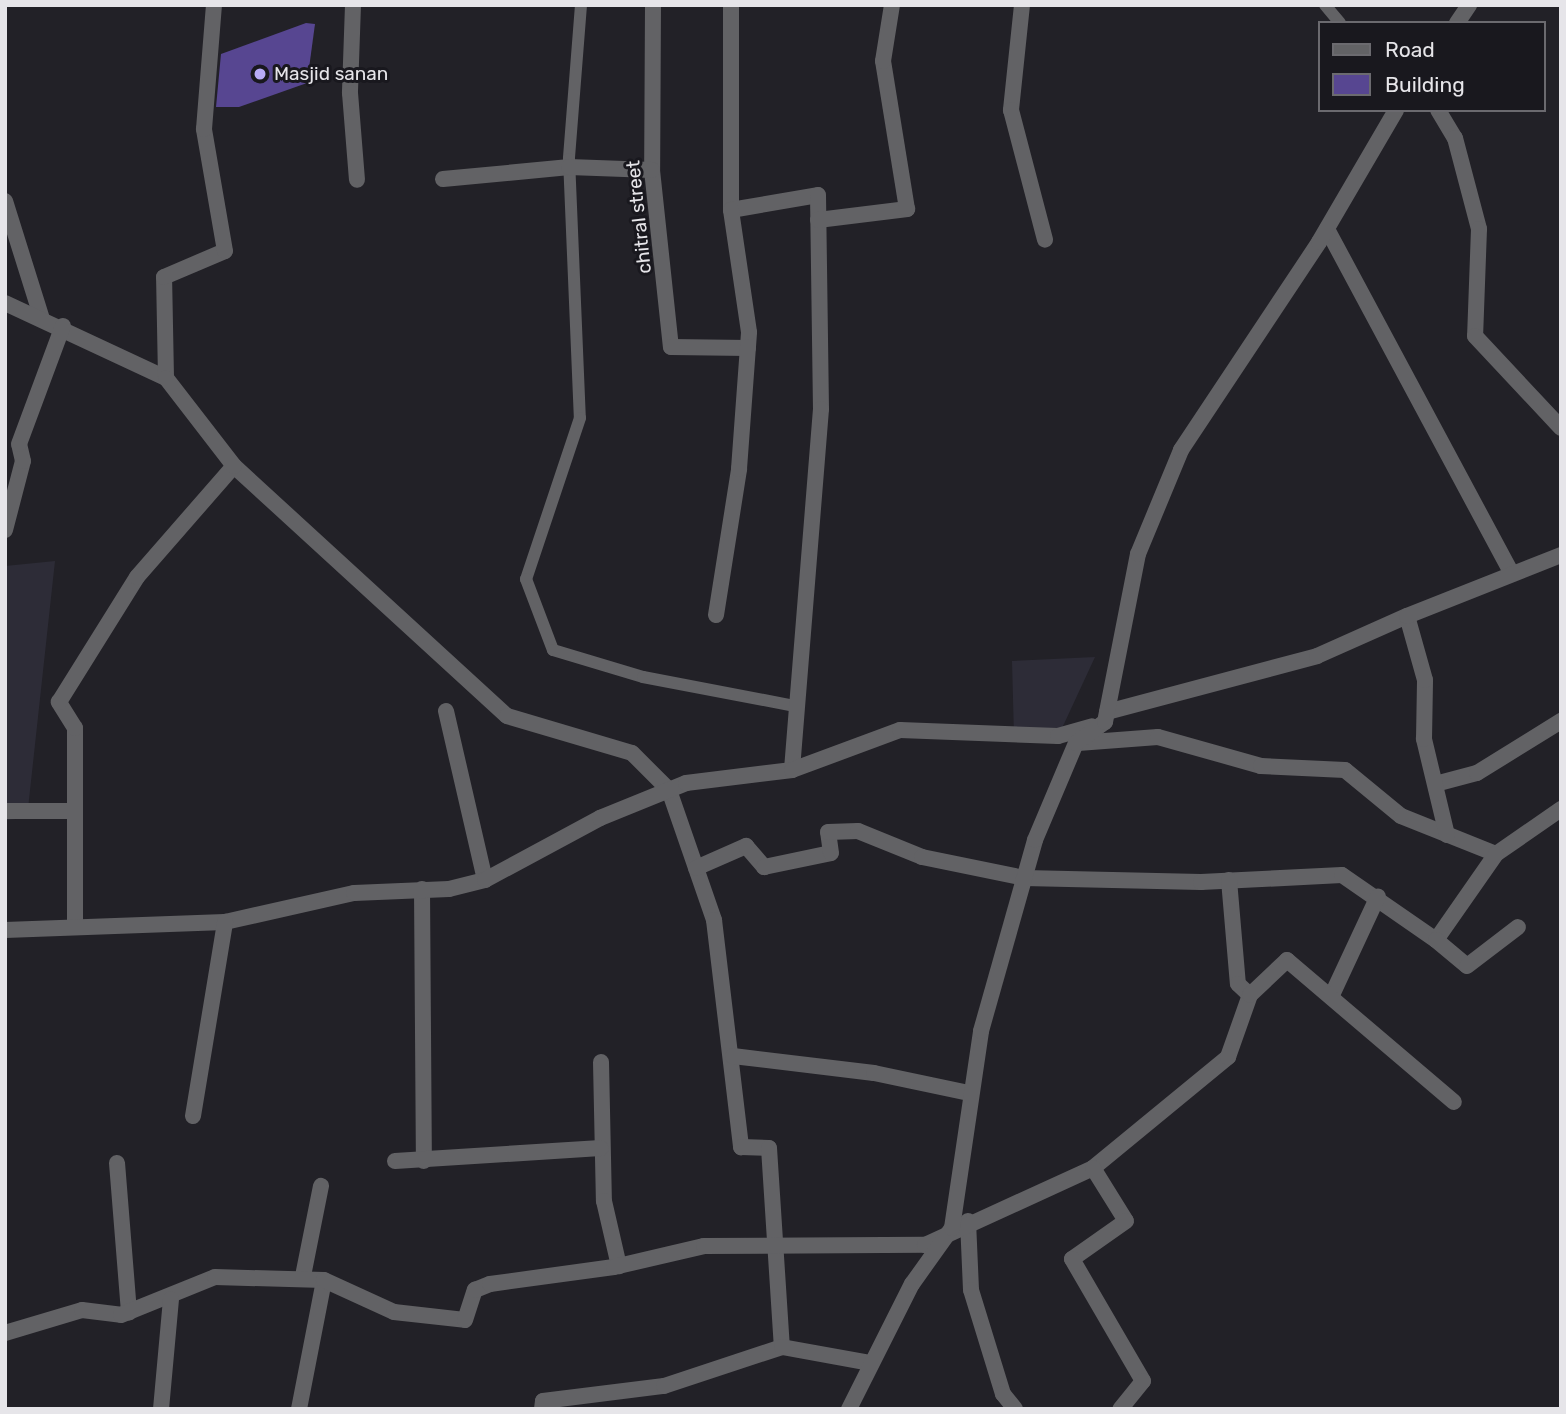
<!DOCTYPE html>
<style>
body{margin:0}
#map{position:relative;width:1566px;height:1414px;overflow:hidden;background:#222127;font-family:Rubik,sans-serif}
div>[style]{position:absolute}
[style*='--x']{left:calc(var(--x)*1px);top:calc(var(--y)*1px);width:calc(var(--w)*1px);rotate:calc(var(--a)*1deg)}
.built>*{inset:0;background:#2d2c37}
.building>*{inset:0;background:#574691}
.pedestrian>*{height:12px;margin:-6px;padding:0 6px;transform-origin:6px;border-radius:6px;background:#626265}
.minor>*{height:16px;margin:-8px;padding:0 8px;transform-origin:8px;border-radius:8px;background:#626265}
.dots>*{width:19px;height:19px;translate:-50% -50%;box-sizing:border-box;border:4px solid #19181e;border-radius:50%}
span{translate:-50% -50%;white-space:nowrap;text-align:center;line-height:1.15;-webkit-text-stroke:6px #19181e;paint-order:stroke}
.poi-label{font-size:19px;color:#e6e5e9}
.left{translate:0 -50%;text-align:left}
.street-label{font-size:19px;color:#e6e5e9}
.frame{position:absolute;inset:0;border:7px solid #e6e5e9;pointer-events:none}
.legend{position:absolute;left:1318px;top:21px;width:228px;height:91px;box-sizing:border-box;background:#19181e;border:2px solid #6b6a6f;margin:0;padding:9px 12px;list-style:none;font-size:21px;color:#e6e5e9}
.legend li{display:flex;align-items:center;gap:14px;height:35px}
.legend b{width:35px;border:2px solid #6b6a6f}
</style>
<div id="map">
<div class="built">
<i style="clip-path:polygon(55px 561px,27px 818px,5px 820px,5px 566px)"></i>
<i style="clip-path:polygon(1095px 657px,1057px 739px,1014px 736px,1012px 661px)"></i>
</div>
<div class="building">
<i style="clip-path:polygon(306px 23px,315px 24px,307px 83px,239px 107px,216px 107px,221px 54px)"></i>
</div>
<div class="pedestrian">
<i style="--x:581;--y:5;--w:154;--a:94.5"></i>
<i style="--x:569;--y:159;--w:259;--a:87.6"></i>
<i style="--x:580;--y:418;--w:170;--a:108.5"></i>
<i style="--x:526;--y:579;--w:76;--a:69.2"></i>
<i style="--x:553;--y:650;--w:94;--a:16.7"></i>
<i style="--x:643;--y:677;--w:155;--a:10.8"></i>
<i style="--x:1325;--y:5;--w:23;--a:50"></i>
</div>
<div class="minor">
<i style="--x:353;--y:5;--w:88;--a:92"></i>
<i style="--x:350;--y:93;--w:87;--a:85.4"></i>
<i style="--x:653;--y:5;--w:165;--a:90.3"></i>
<i style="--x:652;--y:170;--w:178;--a:83.9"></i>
<i style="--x:671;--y:347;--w:77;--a:0.7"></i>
<i style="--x:731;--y:5;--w:205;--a:90"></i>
<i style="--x:731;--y:210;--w:88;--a:-9.8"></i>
<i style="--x:818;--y:195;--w:214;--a:89.2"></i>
<i style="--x:821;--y:409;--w:362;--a:94.6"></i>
<i style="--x:1022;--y:5;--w:106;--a:96"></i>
<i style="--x:1011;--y:110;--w:134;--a:75.3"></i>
<i style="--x:1457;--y:23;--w:22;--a:-56"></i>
<i style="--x:1438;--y:110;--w:33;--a:59"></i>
<i style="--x:1455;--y:138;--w:94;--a:75.2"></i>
<i style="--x:1479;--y:229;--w:107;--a:92.1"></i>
<i style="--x:1475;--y:336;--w:126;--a:46.9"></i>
<i style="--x:443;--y:179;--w:127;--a:-5.4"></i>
<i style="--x:569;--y:167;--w:83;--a:2.1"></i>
<i style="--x:5;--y:201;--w:121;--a:72.6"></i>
<i style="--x:818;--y:220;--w:90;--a:-7"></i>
<i style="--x:907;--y:209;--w:150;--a:-99.2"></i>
<i style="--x:883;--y:61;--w:57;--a:-80.9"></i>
<i style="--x:1327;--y:229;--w:389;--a:61.8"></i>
<i style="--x:5;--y:303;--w:178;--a:25"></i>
<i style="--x:166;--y:378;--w:101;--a:-91.1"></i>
<i style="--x:164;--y:277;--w:66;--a:-23.1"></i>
<i style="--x:225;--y:251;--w:124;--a:-99.8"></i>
<i style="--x:204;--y:129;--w:124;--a:-85.4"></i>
<i style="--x:234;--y:466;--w:370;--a:42.5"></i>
<i style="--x:507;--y:716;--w:130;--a:16.5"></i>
<i style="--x:632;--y:753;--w:52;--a:45"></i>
<i style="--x:669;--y:790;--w:138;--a:70.9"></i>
<i style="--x:714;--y:920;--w:229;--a:83.2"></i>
<i style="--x:741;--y:1147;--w:28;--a:2"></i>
<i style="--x:769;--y:1148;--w:199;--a:86.3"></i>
<i style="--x:5;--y:530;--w:71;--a:-75.4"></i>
<i style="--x:23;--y:461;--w:17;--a:-103"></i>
<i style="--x:19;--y:444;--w:126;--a:-69.6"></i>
<i style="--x:716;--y:615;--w:148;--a:-81"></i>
<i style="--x:739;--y:469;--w:137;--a:-85.8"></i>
<i style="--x:749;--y:332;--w:123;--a:-98.4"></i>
<i style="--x:446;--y:711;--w:173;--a:77"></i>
<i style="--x:1107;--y:712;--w:217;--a:-14.9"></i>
<i style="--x:1317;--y:656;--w:98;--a:-24"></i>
<i style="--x:1078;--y:743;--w:80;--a:-4.3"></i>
<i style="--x:1158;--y:737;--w:107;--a:15.7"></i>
<i style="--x:1261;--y:766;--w:84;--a:2.7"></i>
<i style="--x:1345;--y:770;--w:72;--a:39.4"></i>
<i style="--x:1401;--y:816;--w:102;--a:21.8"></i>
<i style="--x:1496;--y:854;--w:79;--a:-34.7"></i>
<i style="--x:1439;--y:783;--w:39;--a:-15"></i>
<i style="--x:1477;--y:773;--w:99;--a:-31.8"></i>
<i style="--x:5;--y:811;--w:70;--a:0"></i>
<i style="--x:1447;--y:835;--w:99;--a:-103.5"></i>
<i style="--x:1424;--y:739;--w:59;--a:-89"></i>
<i style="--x:1425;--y:680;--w:66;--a:-105.7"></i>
<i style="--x:1407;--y:616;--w:166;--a:-21.6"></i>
<i style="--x:696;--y:868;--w:55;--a:-23.7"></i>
<i style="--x:746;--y:846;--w:28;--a:49"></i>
<i style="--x:764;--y:867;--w:68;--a:-11.8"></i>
<i style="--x:831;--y:853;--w:21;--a:-98"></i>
<i style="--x:828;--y:832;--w:30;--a:-2"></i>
<i style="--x:858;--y:831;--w:69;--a:22.1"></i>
<i style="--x:922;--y:857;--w:104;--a:11.6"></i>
<i style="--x:1024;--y:878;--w:177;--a:1.3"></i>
<i style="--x:1201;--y:882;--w:141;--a:-2.8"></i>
<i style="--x:1342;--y:875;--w:114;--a:34.7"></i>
<i style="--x:1436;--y:940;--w:105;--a:-55.1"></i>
<i style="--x:1229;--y:880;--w:104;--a:85.1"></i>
<i style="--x:1238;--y:984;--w:16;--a:43"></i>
<i style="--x:422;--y:889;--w:272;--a:89.6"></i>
<i style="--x:75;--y:927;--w:199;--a:-90"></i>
<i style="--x:75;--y:728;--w:31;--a:-122"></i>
<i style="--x:59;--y:702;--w:147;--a:-58"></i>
<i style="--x:137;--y:577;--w:147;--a:-48.9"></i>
<i style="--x:234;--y:466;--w:111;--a:-127.7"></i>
<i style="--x:5;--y:930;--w:220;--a:-2.1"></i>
<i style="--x:225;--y:922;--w:132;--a:-12.7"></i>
<i style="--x:354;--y:893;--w:95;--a:-2.4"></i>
<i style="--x:449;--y:889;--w:37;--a:-14"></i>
<i style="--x:485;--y:880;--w:131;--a:-28.3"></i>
<i style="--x:600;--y:818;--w:93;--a:-22.1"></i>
<i style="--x:686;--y:783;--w:107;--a:-7"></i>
<i style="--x:792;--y:770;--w:115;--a:-20.3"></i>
<i style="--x:900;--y:730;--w:158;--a:2.2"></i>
<i style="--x:1058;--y:736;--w:35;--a:-16"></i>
<i style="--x:1436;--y:940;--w:40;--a:40"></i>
<i style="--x:1467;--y:966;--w:64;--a:-37.4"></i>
<i style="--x:1331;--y:997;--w:111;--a:-65"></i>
<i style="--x:733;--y:1056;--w:142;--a:6.9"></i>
<i style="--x:874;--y:1073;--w:97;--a:11.9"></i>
<i style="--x:601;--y:1062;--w:139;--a:88.8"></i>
<i style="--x:604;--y:1201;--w:67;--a:77"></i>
<i style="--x:193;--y:1116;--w:197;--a:-80.6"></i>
<i style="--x:395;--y:1161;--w:206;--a:-3.6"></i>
<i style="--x:117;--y:1163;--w:150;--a:85.4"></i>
<i style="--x:1093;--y:1168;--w:175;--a:-39.4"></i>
<i style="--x:1228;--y:1057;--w:66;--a:-70.5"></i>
<i style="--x:1250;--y:995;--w:51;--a:-43.4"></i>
<i style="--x:1287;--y:960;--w:219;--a:40.4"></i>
<i style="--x:968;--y:1221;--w:69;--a:87.5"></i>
<i style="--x:971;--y:1290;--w:109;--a:72.9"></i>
<i style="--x:1003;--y:1394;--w:19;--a:51"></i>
<i style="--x:303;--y:1276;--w:92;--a:-78.7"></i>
<i style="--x:5;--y:1333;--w:80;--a:-16.6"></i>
<i style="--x:82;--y:1310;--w:39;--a:7"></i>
<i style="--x:121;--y:1315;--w:101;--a:-22"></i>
<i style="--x:215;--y:1277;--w:109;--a:1.6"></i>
<i style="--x:161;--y:1409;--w:110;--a:-84.8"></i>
<i style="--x:299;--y:1409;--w:131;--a:-79"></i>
<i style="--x:324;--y:1280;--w:77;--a:24.6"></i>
<i style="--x:394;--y:1312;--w:71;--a:6.4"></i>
<i style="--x:465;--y:1320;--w:32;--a:-72"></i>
<i style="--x:475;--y:1290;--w:16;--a:-22"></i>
<i style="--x:490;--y:1284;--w:125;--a:-7.8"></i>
<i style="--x:614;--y:1267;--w:92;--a:-13.1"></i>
<i style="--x:704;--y:1246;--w:221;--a:-0.3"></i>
<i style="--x:925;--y:1245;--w:185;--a:-24.6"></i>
<i style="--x:1093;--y:1168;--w:62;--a:58.1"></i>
<i style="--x:1126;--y:1221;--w:66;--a:144.9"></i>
<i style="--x:1072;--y:1259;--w:141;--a:59.8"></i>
<i style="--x:1143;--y:1381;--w:36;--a:129"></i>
<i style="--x:542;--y:1409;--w:8;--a:-83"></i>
<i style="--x:543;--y:1401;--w:122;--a:-7.1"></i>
<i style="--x:664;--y:1386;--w:124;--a:-18.3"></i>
<i style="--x:782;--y:1347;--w:89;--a:10.3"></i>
<i style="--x:849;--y:1409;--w:140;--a:-63.3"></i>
<i style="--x:912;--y:1284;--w:69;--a:-54.5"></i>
<i style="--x:952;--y:1228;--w:199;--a:-81.6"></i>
<i style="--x:981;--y:1031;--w:198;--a:-74.2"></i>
<i style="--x:1035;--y:840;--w:105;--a:-67.1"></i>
<i style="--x:1076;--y:743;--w:36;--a:-36"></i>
<i style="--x:1105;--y:722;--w:171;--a:-78.9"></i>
<i style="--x:1138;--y:554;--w:113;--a:-67.5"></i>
<i style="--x:1181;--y:450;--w:250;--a:-56.4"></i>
<i style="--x:1319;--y:242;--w:153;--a:-59.7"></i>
</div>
<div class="dots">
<i style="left:260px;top:74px;background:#b8abf7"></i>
</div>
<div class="poi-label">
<span class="left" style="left:274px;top:74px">Masjid sanan</span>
</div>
<div class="street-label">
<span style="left:639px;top:217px;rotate:-96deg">chitral street</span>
</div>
<div class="frame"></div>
<ul class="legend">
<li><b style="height:9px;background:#626265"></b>Road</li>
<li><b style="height:19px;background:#574691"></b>Building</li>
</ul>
</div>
